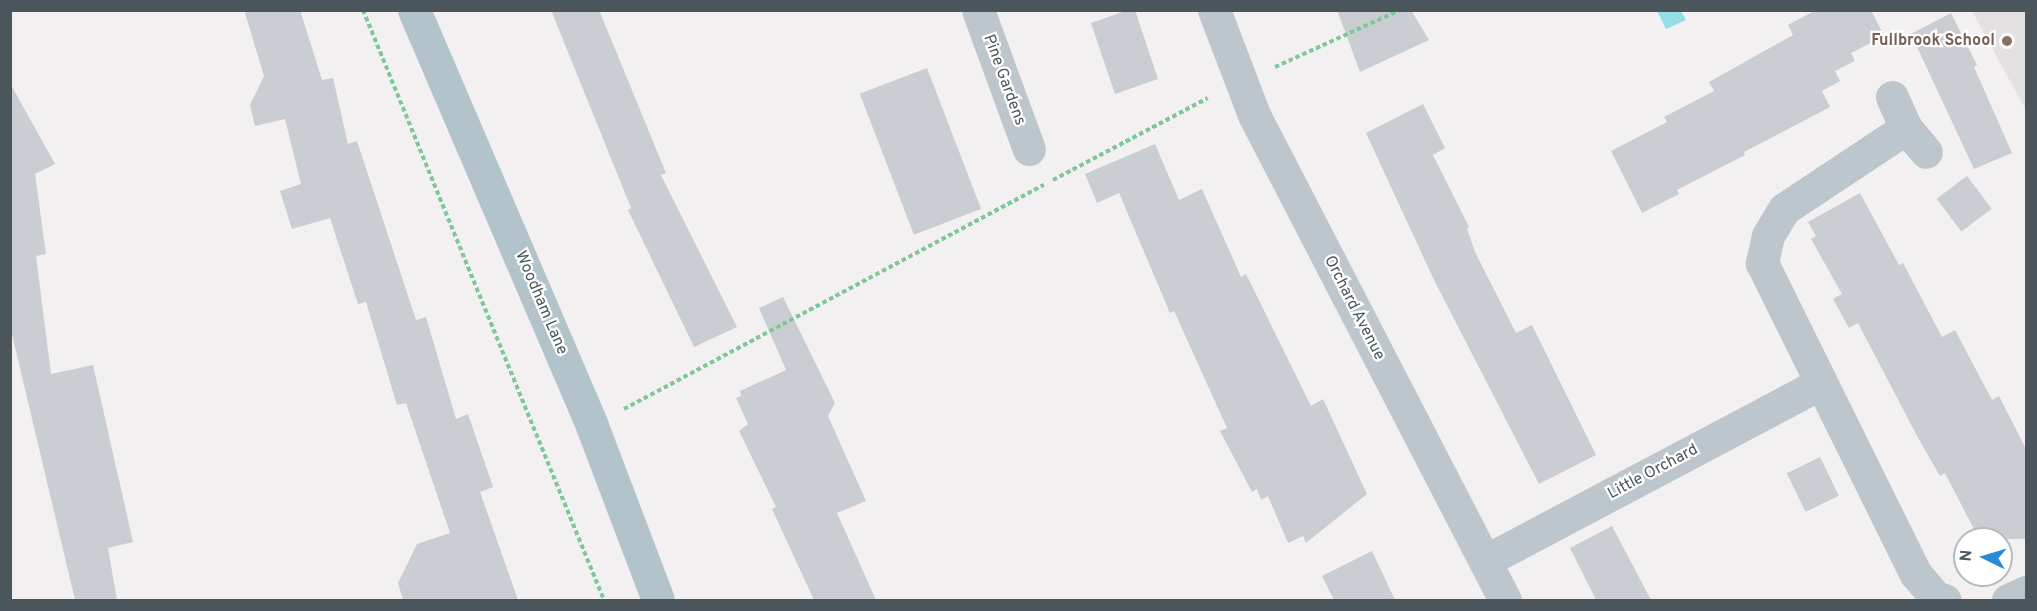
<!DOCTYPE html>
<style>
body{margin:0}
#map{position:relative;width:2037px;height:611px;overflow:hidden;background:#f2f0f1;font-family:Overpass,sans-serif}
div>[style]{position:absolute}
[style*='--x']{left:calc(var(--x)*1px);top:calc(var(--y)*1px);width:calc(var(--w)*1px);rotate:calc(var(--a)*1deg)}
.education>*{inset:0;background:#e3e1e2}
.water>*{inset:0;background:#94dfe5}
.building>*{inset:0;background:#caced2;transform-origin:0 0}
.path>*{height:4px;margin-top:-2px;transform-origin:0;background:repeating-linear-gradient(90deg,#7dc799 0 4.5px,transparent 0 7.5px)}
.minor>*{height:33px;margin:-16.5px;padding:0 16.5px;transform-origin:16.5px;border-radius:16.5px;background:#bdc6cc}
.major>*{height:33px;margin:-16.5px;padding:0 16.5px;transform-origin:16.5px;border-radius:16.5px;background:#b2c3cc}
.dots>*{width:16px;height:16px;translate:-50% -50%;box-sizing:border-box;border:3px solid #fff;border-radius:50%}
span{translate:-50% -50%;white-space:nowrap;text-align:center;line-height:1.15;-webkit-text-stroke:4.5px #fff;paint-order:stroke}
.education-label{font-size:16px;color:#785e54;font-weight:700}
.right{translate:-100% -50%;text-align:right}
.street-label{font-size:16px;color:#4a565c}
.frame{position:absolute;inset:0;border:12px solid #4a565c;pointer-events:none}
.north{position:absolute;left:1953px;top:527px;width:60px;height:60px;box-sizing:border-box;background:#fff;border:2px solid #b7bbbe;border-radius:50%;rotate:275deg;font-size:16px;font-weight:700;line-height:24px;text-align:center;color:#4a565c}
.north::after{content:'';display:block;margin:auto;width:21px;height:27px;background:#288ad4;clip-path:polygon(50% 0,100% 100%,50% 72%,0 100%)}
</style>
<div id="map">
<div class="education">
<i style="clip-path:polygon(1972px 11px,2026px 11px,2026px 110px,2005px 72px)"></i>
</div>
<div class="water">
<i style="clip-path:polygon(1657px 11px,1681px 11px,1686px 20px,1666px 29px)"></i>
</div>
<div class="building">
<i style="clip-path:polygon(244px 10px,300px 10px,322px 80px,333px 78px,348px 144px,357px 141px,416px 320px,426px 317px,456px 419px,468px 414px,493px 487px,480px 492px,518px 600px,403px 600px,398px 583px,417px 544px,450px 533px,406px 403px,397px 405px,366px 302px,358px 304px,330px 218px,292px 229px,280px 191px,301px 184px,285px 119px,255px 126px,250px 105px,264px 76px)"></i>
<i style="clip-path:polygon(551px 10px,599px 10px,666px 173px,661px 175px,737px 327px,694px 347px,628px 210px,631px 208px)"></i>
<i style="clip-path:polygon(1128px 10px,1135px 10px,1158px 79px,1115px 94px,1091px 23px)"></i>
<i style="clip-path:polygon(1337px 10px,1411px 10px,1429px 40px,1360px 72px)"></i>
<i style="clip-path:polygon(1816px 10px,1871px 10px,1884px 36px,1851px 53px,1855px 61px,1835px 71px,1840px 81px,1822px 91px,1830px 107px,1744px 152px,1745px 155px,1677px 190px,1679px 194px,1642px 213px,1611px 151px,1667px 122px,1664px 117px,1714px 91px,1709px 82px,1793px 35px,1788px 25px)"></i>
<i style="clip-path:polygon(1951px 13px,1977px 65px,1974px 67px,2012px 153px,1974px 169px,1911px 34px)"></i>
<i style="left:927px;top:68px;width:151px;height:72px;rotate:69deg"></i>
<i style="clip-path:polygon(10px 83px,55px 164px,35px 174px,46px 254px,36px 256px,51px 374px,93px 365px,133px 542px,108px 548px,117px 600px,75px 600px,10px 326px)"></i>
<i style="clip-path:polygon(1423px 104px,1445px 148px,1433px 155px,1469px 227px,1467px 229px,1475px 252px,1516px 333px,1532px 325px,1596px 455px,1539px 484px,1434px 280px,1366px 133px)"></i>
<i style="clip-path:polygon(1155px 144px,1179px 200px,1202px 189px,1241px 277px,1246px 274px,1311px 406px,1323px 399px,1367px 494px,1306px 543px,1303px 536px,1288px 543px,1268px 496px,1261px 500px,1257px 489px,1252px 492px,1220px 431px,1227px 428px,1174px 311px,1170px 313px,1119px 193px,1097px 203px,1085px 174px)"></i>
<i style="left:1967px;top:176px;width:41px;height:38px;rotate:53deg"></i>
<i style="clip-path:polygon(1860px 193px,1899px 265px,1903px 263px,1942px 337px,1955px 330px,1992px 400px,1999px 396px,2026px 449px,2026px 539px,1979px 539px,1945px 473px,1940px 476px,1917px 436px,1858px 323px,1849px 328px,1833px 299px,1842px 294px,1811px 239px,1816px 236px,1808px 222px)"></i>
<i style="clip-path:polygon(783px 297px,835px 403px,828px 416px,866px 501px,837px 513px,876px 600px,814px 600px,772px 509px,776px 507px,739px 431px,748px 424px,736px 398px,741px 396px,740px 391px,786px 370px,759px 308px)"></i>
<i style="left:1820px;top:457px;width:43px;height:37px;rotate:64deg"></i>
<i style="clip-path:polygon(1612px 526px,1651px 600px,1596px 600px,1570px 548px)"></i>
<i style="clip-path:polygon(1372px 551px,1395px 600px,1334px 600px,1322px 576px)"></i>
</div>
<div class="path">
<i style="--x:363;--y:10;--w:637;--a:67.78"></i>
<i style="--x:1275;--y:67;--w:137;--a:-24.5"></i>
<i style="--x:1053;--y:180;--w:175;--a:-27.9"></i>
<i style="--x:624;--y:409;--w:476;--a:-28.1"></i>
</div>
<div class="minor">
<i style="--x:978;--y:10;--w:148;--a:69.9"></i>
<i style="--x:1214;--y:10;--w:112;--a:69.1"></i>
<i style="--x:1254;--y:115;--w:546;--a:62.64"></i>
<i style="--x:1892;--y:97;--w:34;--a:66"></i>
<i style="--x:1906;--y:128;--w:31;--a:50"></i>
<i style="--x:1906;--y:128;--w:146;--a:146.4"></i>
<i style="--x:1784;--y:209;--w:31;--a:121"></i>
<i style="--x:1768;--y:236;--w:28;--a:103"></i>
<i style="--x:1762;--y:263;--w:347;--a:63.7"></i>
<i style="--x:1916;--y:574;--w:30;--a:50"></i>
<i style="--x:1935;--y:597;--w:10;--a:17"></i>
<i style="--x:1485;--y:561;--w:380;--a:-27.9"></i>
<i style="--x:2008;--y:600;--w:20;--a:-24"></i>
</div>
<div class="major">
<i style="--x:414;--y:10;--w:452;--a:66.8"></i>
<i style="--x:592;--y:426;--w:186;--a:69.2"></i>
</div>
<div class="dots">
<i style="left:2007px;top:41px;background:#8d6e63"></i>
</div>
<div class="education-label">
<span class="right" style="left:1995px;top:41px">Fullbrook School</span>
</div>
<div class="street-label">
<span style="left:1004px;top:80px;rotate:70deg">Pine Gardens</span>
<span style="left:541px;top:303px;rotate:67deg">Woodham Lane</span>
<span style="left:1354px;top:308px;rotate:63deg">Orchard Avenue</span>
<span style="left:1653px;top:472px;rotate:-28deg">Little Orchard</span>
</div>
<div class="frame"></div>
<div class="north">N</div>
</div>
